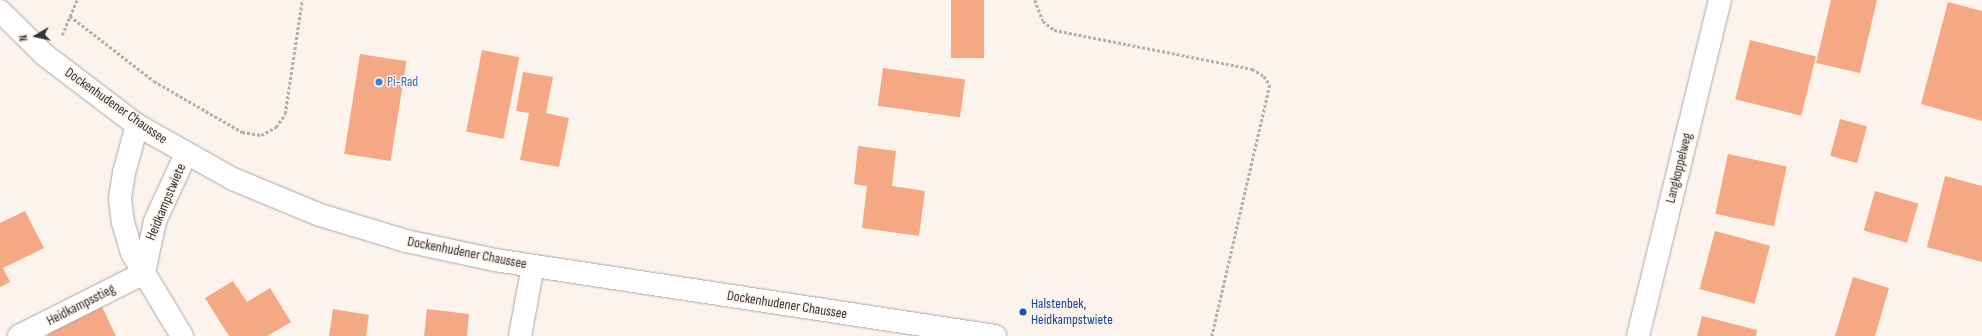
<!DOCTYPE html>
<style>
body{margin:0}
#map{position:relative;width:1982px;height:336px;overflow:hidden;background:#fdf3ed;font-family:"Sofia Sans Condensed",sans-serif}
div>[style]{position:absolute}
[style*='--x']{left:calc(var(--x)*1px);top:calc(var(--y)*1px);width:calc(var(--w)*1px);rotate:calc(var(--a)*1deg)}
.building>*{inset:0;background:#f4a984;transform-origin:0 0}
.path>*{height:2.5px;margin-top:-1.25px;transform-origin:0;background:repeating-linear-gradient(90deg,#b6aea9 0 3px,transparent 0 5px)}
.roads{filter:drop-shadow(0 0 1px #aea5a0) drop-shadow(0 0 1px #aea5a0)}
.minor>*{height:22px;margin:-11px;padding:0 11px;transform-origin:11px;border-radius:11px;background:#fff}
.major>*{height:22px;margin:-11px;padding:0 11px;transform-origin:11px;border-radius:11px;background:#fff}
.dots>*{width:11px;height:11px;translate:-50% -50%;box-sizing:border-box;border:2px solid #fdf3ed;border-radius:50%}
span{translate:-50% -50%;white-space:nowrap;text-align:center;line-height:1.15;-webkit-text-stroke:3px #fdf3ed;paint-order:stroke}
.shop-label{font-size:14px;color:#366cbe}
.left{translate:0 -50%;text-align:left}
.street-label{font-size:14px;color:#383432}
.transit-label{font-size:14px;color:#164399}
.north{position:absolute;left:16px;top:16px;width:40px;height:40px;-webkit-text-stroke:3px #fdf3ed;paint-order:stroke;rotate:261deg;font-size:11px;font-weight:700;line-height:16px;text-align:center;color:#383432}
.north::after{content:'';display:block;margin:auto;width:14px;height:18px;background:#383432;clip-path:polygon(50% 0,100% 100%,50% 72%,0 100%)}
</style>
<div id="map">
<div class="building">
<i style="left:951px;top:0;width:33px;height:58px"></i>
<i style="clip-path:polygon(1831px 0,1877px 0,1860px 73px,1816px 63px)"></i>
<i style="clip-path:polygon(1948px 2px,1982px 11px,1982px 121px,1921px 104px)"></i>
<i style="left:1750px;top:40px;width:68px;height:61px;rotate:14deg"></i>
<i style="left:482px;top:50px;width:38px;height:83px;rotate:11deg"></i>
<i style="left:360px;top:54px;width:47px;height:101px;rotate:9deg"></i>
<i style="left:883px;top:68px;width:83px;height:38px;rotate:8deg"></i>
<i style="clip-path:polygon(523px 72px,553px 77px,546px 113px,569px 118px,559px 167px,520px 160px,529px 113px,516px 111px)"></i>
<i style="left:1840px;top:119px;width:28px;height:38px;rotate:15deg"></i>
<i style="clip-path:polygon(858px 146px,896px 151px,892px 186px,925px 191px,919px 236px,862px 228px,867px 186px,854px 184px)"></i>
<i style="left:1728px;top:154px;width:60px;height:61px;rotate:12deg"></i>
<i style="clip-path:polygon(1945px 176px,1982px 186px,1982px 262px,1927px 247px)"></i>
<i style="left:1875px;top:191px;width:45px;height:41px;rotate:16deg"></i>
<i style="clip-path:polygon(25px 211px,44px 248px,3px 268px,10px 282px,0 287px,0 223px)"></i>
<i style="left:1715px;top:231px;width:57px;height:60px;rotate:15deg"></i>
<i style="clip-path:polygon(1853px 277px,1889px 288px,1875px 336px,1835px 336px)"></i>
<i style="clip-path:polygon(233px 281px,247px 302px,270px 288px,291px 322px,267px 336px,229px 336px,205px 298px)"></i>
<i style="clip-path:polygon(101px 305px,116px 336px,48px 336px,46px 332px)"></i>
<i style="clip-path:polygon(333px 309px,369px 315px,366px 336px,329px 336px)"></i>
<i style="clip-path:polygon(427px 309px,469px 314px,467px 336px,424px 336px)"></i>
<i style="clip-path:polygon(1702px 316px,1757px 330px,1756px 336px,1697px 336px)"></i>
</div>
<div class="path">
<i style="--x:1035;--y:0;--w:22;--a:69"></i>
<i style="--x:1043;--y:21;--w:14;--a:39"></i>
<i style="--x:1054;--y:30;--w:202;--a:11.1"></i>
<i style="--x:1252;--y:69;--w:14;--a:30"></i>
<i style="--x:1264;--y:76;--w:11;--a:56"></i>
<i style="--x:1270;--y:85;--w:258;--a:103"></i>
<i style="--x:70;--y:16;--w:106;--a:37.7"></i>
<i style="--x:154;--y:81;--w:102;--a:30.1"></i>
<i style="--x:242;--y:132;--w:19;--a:9"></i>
<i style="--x:261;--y:135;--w:17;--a:-28"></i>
<i style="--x:276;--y:127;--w:16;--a:-55"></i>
<i style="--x:285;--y:114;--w:115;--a:-81.5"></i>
<i style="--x:62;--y:35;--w:38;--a:-67"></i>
</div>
<div class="roads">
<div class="minor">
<i style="--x:137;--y:125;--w:50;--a:105.2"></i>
<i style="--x:124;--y:173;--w:26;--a:99"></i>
<i style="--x:120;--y:199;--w:23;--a:83"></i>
<i style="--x:123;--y:222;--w:32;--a:74"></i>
<i style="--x:132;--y:253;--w:97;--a:58.9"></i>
<i style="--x:144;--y:273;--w:53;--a:-78.1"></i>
<i style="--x:155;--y:221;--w:74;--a:-65.2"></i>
<i style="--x:19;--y:336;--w:140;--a:-26.7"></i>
<i style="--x:520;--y:336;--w:71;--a:-79.5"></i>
<i style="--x:1638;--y:336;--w:346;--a:-76.3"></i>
</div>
<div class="major">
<i style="--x:0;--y:11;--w:64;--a:44.4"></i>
<i style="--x:46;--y:56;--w:114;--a:37.2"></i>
<i style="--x:137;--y:125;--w:110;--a:29.4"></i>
<i style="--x:233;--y:179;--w:94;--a:22.5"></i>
<i style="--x:320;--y:215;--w:90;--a:16.8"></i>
<i style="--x:406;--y:241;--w:91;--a:12.1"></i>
<i style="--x:495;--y:260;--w:506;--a:8.64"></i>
</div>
</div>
<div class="dots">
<i style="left:379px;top:82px;background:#3f7fe0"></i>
<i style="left:1023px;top:312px;background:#1a4fb4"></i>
</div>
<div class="shop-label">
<span class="left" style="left:387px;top:82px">Pi-Rad</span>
</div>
<div class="street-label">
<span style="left:116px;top:106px;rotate:35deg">Dockenhudener Chaussee</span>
<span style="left:1679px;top:168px;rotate:-76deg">Langkoppelweg</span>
<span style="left:166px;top:202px;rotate:-67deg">Heidkampstwiete</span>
<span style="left:467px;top:253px;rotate:11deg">Dockenhudener Chaussee</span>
<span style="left:81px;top:305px;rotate:-27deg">Heidkampsstieg</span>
<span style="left:787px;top:305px;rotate:9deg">Dockenhudener Chaussee</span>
</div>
<div class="transit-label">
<span class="left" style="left:1031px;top:312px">Halstenbek,<br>Heidkampstwiete</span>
</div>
<div class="north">N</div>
</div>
